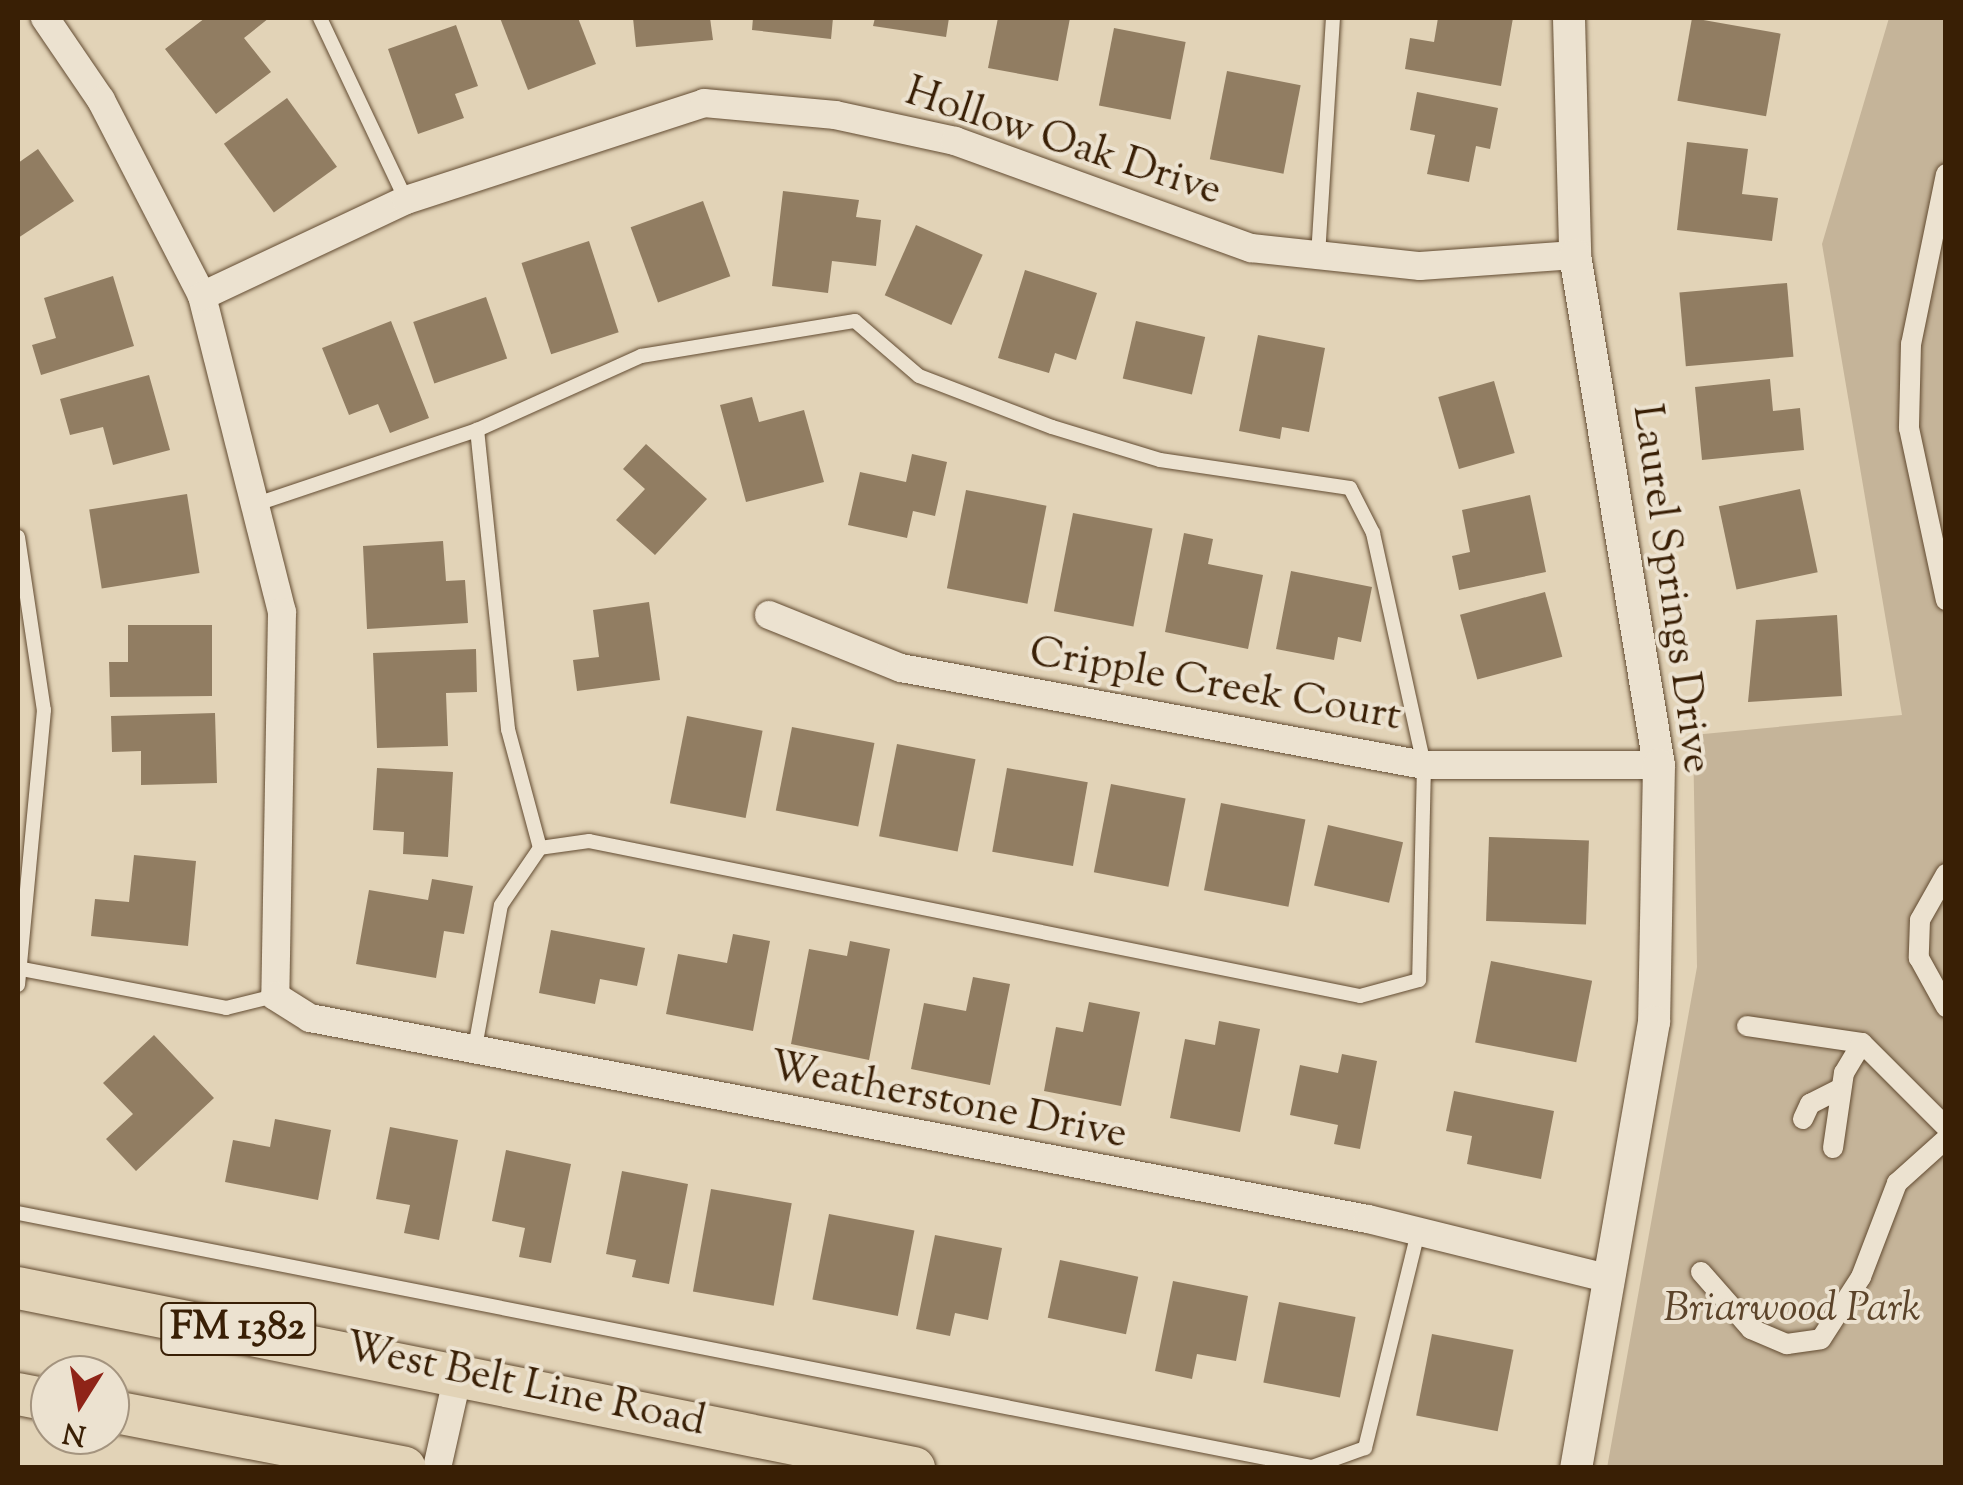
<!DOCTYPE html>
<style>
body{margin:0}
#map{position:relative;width:1963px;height:1485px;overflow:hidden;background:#e2d3b7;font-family:"Sorts Mill Goudy",serif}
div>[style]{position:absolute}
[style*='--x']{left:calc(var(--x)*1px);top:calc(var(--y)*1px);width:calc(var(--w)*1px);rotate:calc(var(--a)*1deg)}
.green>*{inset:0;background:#c5b499}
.building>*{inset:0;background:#917d62;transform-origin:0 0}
.roads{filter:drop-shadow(0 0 2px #634c32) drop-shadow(0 0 2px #634c32)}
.service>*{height:14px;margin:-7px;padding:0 7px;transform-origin:7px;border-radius:7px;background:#ece2d0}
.pedestrian>*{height:20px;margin:-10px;padding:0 10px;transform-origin:10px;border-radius:10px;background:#ece2d0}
.minor>*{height:28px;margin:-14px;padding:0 14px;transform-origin:14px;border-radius:14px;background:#ece2d0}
.tertiary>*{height:32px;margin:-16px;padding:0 16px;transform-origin:16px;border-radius:16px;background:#ece2d0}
.primary>*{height:42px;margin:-21px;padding:0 21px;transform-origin:21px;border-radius:21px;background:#e2d3b7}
span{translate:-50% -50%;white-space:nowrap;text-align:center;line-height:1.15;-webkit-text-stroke:8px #ece2d0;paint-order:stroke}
.shield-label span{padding:2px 8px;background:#ece2d0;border:2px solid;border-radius:8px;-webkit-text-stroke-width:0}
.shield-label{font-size:40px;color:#391f05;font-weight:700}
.street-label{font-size:42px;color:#391f05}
.park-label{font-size:42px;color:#5c442a;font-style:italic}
.frame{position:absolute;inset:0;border:20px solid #391f05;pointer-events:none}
.north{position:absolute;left:30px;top:1355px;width:100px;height:100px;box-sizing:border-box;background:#ece2d0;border:2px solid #a4947f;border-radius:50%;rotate:191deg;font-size:28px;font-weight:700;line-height:40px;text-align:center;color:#391f05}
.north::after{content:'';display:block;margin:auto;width:35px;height:45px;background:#8f2418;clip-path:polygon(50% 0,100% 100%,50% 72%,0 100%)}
</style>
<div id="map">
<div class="green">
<i style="clip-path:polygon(1889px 18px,1945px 18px,1945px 1467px,1607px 1468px,1697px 967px,1693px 735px,1902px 715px,1822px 244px)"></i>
</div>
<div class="building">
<i style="clip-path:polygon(205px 18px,269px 18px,244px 38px,271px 72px,216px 114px,165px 49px)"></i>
<i style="clip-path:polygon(500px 18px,578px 18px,596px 64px,528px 90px)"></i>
<i style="clip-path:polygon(633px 18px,710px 18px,713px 40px,636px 47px)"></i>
<i style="clip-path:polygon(753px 18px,833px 18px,831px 39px,752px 30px)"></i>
<i style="clip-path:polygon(875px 18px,949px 18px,946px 37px,873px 26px)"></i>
<i style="clip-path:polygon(998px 18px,1070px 18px,1058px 81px,988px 68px)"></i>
<i style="clip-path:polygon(1438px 18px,1513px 18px,1501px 86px,1405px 69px,1410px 38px,1434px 42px)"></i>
<i style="left:1692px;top:18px;width:90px;height:84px;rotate:10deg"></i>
<i style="clip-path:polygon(456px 25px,478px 86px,455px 94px,464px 118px,418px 134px,388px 49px)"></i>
<i style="left:1114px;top:28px;width:73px;height:79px;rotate:11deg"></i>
<i style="left:1227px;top:71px;width:75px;height:90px;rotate:11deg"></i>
<i style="clip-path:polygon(1417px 92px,1498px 108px,1490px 149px,1476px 146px,1469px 182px,1427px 174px,1435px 135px,1410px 130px)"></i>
<i style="left:287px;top:98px;width:85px;height:78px;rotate:54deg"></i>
<i style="clip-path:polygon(1687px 142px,1748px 149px,1742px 194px,1778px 198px,1772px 241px,1677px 230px)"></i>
<i style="clip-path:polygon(38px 149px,74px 201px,18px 238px,18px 163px)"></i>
<i style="clip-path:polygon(783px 191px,859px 200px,856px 217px,881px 220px,876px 266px,832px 261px,828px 293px,772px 286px)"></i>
<i style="left:703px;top:201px;width:80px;height:77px;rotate:70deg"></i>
<i style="left:916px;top:225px;width:73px;height:77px;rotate:24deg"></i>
<i style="left:589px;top:241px;width:96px;height:71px;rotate:72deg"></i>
<i style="clip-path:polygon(1025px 270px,1097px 293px,1076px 360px,1055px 353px,1049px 373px,998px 358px)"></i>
<i style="clip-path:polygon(113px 276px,134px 346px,41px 375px,32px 345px,56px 338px,44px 298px)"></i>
<i style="left:1787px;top:283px;width:74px;height:108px;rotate:85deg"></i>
<i style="left:486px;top:297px;width:65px;height:77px;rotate:71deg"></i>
<i style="clip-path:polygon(391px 321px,429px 418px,390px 433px,378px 404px,349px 415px,322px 348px)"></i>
<i style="left:1136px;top:321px;width:71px;height:59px;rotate:13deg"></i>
<i style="clip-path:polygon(1258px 335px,1325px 348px,1309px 432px,1282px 427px,1280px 439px,1239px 431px)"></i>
<i style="clip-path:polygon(149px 375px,170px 450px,113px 465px,103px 427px,70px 435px,60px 399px)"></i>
<i style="clip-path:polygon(1770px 379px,1773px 411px,1800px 408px,1804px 450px,1702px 460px,1695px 387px)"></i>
<i style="left:1494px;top:381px;width:75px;height:58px;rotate:74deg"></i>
<i style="clip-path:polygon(752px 397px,759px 422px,804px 410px,824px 482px,746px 502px,720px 405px)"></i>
<i style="clip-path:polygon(646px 444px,707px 499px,655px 555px,616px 520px,645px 489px,623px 469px)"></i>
<i style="clip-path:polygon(912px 454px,947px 462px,935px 516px,913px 511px,907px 538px,848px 525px,860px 472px,906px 482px)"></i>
<i style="left:1800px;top:489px;width:85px;height:83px;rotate:78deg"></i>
<i style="left:966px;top:490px;width:82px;height:100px;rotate:11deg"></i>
<i style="left:187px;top:494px;width:80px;height:99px;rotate:81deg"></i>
<i style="clip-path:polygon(1530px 495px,1546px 572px,1459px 590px,1452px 556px,1470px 552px,1462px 510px)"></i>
<i style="left:1073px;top:513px;width:81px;height:100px;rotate:11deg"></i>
<i style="clip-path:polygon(1184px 533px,1213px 539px,1208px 564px,1263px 575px,1248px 649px,1165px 632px)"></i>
<i style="clip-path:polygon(443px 541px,446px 581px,465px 580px,468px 623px,367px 629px,363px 546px)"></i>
<i style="clip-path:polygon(1291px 571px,1372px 587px,1361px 642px,1338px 637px,1334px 660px,1276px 649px)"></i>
<i style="left:1545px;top:592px;width:67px;height:88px;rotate:75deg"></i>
<i style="clip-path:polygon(649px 602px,660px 680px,577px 691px,573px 660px,599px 657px,593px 610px)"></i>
<i style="clip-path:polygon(1837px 615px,1842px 696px,1748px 702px,1756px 620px)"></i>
<i style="clip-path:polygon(128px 625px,212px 625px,212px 696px,110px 697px,109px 662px,128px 662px)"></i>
<i style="clip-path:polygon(476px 649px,477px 692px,446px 693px,448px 746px,377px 748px,373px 653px)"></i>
<i style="clip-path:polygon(215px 713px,217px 783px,141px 785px,141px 751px,112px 752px,111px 716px)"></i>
<i style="left:687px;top:716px;width:77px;height:89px;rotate:11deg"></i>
<i style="left:792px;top:727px;width:84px;height:85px;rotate:11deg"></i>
<i style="left:897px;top:744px;width:80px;height:94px;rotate:11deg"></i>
<i style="clip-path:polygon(377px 768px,453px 772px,448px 857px,403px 854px,404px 832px,373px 830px)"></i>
<i style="left:1007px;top:768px;width:82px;height:85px;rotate:10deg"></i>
<i style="left:1111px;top:784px;width:76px;height:90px;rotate:11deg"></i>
<i style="left:1221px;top:803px;width:86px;height:89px;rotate:11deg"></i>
<i style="left:1328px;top:825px;width:77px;height:62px;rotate:13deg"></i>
<i style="left:1489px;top:837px;width:100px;height:84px;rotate:2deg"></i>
<i style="clip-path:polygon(134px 855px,196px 861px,188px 946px,91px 936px,95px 899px,129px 902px)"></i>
<i style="clip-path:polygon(432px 879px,473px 886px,464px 934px,444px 931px,436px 978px,356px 964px,369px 890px,428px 900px)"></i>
<i style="clip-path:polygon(551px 930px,645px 948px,637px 986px,600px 979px,595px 1004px,539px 993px)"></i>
<i style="clip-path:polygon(733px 934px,770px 941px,753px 1031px,666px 1014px,678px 954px,727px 963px)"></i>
<i style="clip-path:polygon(850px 941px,890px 949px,869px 1060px,791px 1044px,809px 949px,847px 956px)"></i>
<i style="left:1491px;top:961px;width:103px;height:83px;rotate:11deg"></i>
<i style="clip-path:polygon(973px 977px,1010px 984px,990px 1085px,911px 1069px,924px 1003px,966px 1011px)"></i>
<i style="clip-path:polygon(1089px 1002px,1140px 1012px,1121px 1106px,1044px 1091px,1056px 1027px,1083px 1032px)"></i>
<i style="clip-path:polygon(1219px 1021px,1260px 1029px,1240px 1132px,1170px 1118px,1185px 1039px,1215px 1045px)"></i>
<i style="clip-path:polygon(154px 1035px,214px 1098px,136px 1171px,106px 1139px,133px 1114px,103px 1083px)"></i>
<i style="clip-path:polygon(1342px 1054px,1377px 1061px,1360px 1149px,1334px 1144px,1338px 1125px,1290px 1115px,1300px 1065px,1338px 1073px)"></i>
<i style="clip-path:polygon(1454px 1091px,1554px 1111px,1541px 1179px,1467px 1164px,1472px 1136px,1446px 1131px)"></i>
<i style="clip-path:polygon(275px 1119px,331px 1130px,318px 1200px,225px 1182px,233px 1140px,270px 1147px)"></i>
<i style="clip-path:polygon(390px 1127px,458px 1140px,439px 1240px,404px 1233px,410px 1205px,376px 1199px)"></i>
<i style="clip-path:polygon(506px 1150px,571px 1164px,551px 1263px,519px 1257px,525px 1228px,492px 1221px)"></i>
<i style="clip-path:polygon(622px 1171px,688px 1184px,669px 1284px,632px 1277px,636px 1260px,606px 1254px)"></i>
<i style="left:711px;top:1189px;width:82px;height:104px;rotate:10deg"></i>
<i style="left:829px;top:1214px;width:87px;height:87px;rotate:11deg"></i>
<i style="clip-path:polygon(935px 1235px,1002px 1248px,988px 1320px,955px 1313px,950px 1336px,916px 1329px)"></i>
<i style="left:1060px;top:1260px;width:80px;height:59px;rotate:12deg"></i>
<i style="clip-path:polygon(1173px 1281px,1248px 1296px,1236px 1361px,1197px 1354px,1192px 1379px,1155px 1371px)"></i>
<i style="left:1279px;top:1302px;width:78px;height:82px;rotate:11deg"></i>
<i style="left:1432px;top:1334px;width:83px;height:83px;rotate:11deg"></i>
</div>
<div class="roads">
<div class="service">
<i style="--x:320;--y:18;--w:201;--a:64.7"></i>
<i style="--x:1318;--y:256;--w:238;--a:-86.4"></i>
<i style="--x:254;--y:505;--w:235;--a:-18.6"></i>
<i style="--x:477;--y:430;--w:180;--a:-24.3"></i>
<i style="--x:641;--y:356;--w:217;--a:-9.3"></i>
<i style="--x:855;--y:321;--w:84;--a:40.7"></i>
<i style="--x:919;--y:376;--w:142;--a:21"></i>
<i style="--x:1052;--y:427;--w:113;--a:17"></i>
<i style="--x:1160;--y:460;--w:192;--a:8.4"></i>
<i style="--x:1350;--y:488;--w:51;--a:62.9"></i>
<i style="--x:1373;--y:533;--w:238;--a:77.6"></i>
<i style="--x:1424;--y:765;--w:215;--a:91.3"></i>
<i style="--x:1419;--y:980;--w:61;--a:164.8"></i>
<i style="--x:1360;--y:996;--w:786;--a:-168.63"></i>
<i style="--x:589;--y:841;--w:49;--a:171.9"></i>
<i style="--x:18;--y:537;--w:175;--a:81.5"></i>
<i style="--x:44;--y:710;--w:276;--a:95.4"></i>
<i style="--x:22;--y:969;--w:208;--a:10.8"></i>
<i style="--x:226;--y:1008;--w:50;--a:-13.8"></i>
<i style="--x:474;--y:1053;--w:150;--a:-79.7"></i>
<i style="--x:501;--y:905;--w:69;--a:-55.6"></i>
<i style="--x:540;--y:848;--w:123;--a:-105.1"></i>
<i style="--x:508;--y:729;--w:301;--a:-95.9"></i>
<i style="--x:18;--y:1213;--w:1319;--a:11.11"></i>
<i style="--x:1312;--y:1467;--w:56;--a:-19.7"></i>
<i style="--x:1365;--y:1448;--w:222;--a:-76.2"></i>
</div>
<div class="pedestrian">
<i style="--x:1946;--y:174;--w:174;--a:101.6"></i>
<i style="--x:1911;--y:344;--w:84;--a:91.4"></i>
<i style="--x:1909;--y:428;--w:176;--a:77.9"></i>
<i style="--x:1946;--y:874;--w:53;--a:119.5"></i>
<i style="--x:1920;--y:920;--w:38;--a:92"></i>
<i style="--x:1919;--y:958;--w:56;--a:61.1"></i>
<i style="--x:1747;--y:1026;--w:116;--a:8.4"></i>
<i style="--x:1862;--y:1043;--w:119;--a:45"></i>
<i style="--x:1803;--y:1119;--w:17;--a:-65"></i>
<i style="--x:1810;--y:1104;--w:35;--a:-27"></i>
<i style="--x:1833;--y:1148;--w:76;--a:-81.7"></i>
<i style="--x:1844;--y:1073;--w:35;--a:-59"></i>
<i style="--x:1701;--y:1272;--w:76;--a:48.7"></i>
<i style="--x:1751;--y:1329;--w:39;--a:23"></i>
<i style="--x:1787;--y:1344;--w:34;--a:-8"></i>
<i style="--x:1821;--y:1339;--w:74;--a:-57.2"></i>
<i style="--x:1861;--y:1277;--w:101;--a:-69"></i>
<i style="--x:1897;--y:1183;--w:66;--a:-41.9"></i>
</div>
<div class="minor">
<i style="--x:45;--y:18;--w:99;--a:55.7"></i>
<i style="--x:101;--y:100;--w:220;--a:62.7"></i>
<i style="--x:202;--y:296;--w:326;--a:75.8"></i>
<i style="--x:282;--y:612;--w:384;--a:91"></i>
<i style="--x:275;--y:996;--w:41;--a:32.2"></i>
<i style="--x:310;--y:1018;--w:1077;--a:10.76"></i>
<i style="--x:1368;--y:1219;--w:249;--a:13.9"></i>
<i style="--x:202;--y:296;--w:225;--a:-25.2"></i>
<i style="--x:406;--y:200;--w:313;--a:-18"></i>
<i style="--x:704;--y:103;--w:132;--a:5.2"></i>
<i style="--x:835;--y:115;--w:123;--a:12.2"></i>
<i style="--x:955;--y:141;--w:315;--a:19.9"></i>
<i style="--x:1251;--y:248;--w:170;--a:6.1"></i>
<i style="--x:1420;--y:266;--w:155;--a:-4.1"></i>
<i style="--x:769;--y:615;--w:142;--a:21.9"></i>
<i style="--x:901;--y:668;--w:532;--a:10.51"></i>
<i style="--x:1424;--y:765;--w:235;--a:0"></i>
<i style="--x:437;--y:1468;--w:100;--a:-77.3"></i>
</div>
<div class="tertiary">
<i style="--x:1569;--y:18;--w:237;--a:88.5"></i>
<i style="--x:1575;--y:255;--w:517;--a:80.65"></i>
<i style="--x:1659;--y:765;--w:257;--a:91.1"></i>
<i style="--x:1654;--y:1022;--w:453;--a:99.9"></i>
</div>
<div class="primary">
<i style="--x:18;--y:1288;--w:914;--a:11.36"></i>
<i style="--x:18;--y:1394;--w:33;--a:11"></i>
<i style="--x:110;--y:1411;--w:300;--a:10.9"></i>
</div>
</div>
<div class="shield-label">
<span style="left:238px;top:1329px">FM 1382</span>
</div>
<div class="street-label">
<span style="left:1063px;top:143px;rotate:18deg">Hollow Oak Drive</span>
<span style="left:1670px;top:589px;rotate:82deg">Laurel Springs Drive</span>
<span style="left:1215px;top:686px;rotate:10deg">Cripple Creek Court</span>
<span style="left:948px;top:1102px;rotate:11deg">Weatherstone Drive</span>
<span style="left:525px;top:1386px;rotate:12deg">West Belt Line Road</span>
</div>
<div class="park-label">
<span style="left:1792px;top:1310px">Briarwood Park</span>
</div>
<div class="frame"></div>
<div class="north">N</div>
</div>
